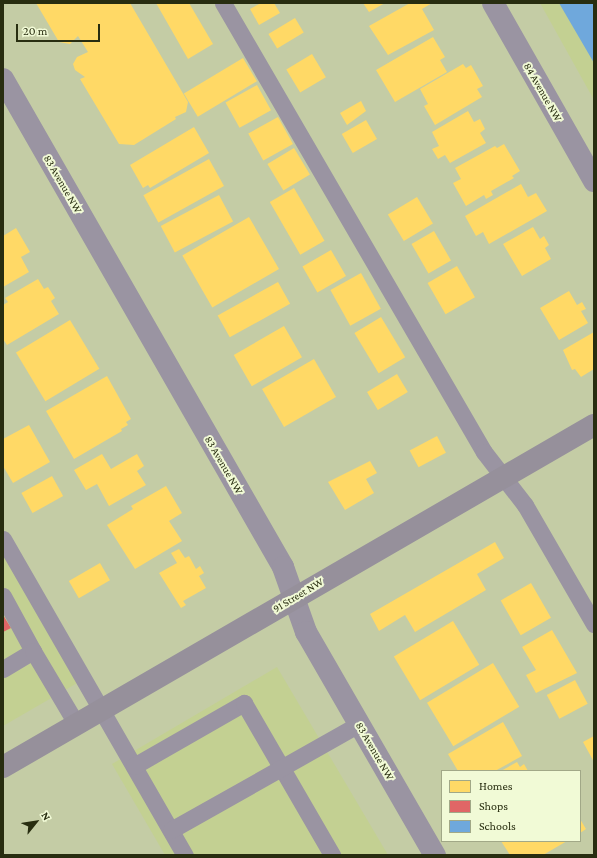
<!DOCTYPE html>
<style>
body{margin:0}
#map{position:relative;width:597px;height:858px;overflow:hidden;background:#c4cca5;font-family:"Crimson Pro",serif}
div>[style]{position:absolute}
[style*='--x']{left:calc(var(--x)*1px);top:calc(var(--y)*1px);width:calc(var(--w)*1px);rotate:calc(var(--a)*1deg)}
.built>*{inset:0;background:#c3d092}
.homes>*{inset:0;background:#ffd966;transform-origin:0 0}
.shops>*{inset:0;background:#e06666}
.schools>*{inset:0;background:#6fa8dc}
.lane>*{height:17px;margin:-8.5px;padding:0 8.5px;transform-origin:8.5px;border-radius:8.5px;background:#9a94a2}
.street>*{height:22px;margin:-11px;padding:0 11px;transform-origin:11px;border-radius:11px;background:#9a94a2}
.secondary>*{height:22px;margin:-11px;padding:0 11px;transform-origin:11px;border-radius:11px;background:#96909b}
span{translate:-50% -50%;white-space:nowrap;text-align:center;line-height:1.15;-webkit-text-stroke:4px #f1fad6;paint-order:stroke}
.street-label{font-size:11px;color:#282d10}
.frame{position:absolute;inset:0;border:4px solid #282d10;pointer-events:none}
.legend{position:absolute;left:441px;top:770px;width:140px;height:72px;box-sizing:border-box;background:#f1fad6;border:1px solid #a1a887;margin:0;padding:5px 7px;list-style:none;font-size:12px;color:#282d10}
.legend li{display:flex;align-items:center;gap:8px;height:20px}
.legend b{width:20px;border:1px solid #a1a887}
.north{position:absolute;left:16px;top:802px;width:40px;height:40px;-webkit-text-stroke:3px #f1fad6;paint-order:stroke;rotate:60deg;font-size:11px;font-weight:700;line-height:16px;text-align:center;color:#282d10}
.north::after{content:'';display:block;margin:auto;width:14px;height:18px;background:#282d10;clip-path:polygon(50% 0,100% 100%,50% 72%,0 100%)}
.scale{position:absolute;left:16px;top:24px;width:84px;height:18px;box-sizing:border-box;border:2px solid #282d10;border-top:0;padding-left:5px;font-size:12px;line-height:14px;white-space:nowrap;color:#282d10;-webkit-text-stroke:3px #f1fad6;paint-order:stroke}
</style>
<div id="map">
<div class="built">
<i style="clip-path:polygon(540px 3px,594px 3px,594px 100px)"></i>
<i style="clip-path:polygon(3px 551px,79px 682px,3px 726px)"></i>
<i style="clip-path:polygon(277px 667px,388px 855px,165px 855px,112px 764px)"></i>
</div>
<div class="homes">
<i style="clip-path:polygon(36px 3px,130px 3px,188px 102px,186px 112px,175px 117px,176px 119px,134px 145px,119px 144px,80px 79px,85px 77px,75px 70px,73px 64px,77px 57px,88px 52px,78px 36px,70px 44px,59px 42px)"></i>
<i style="clip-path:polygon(156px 3px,189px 3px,213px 44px,188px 59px)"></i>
<i style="clip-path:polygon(261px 3px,274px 3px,280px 13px,259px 25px,250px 9px)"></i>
<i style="clip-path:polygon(363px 3px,385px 3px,369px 12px)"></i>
<i style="clip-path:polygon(410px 3px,432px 3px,422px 9px,434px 30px,388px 55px,369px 26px)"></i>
<i style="left:295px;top:18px;width:17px;height:31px;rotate:59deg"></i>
<i style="clip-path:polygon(433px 37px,445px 57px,440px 60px,447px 72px,395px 102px,376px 70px)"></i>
<i style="left:312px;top:54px;width:27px;height:30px;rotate:59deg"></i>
<i style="left:243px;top:58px;width:27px;height:69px;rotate:59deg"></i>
<i style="clip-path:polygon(463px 64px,466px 68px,471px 65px,483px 86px,477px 89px,482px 97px,435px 125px,424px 106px,428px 104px,420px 89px)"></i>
<i style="left:257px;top:85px;width:29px;height:36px;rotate:61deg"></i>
<i style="clip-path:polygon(361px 101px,366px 111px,347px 125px,340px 113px)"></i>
<i style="clip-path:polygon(468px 111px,474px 122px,480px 119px,485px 129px,480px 133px,486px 143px,450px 163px,445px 155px,438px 159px,432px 149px,439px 146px,432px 132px)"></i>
<i style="left:278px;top:117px;width:31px;height:34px;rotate:61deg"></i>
<i style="left:366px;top:120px;width:22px;height:28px;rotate:60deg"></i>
<i style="clip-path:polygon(194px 127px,209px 153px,150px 188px,148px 185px,143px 188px,130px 165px)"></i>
<i style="clip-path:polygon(504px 144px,520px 171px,512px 176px,514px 178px,491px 191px,493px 195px,486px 199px,484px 195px,466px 206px,453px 183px,461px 179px,455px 168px,495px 146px,497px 148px)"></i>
<i style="left:294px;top:148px;width:31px;height:31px;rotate:59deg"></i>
<i style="left:209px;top:159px;width:31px;height:75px;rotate:61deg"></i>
<i style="clip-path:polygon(521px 184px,528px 197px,536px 193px,547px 211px,489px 244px,483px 232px,476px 236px,465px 216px)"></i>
<i style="left:294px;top:188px;width:61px;height:28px;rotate:60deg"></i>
<i style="left:219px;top:195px;width:30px;height:66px;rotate:62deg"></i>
<i style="left:417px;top:197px;width:31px;height:34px;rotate:59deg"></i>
<i style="left:249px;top:217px;width:60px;height:77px;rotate:60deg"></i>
<i style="clip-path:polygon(533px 227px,540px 239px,544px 236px,549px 245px,545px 248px,551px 259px,522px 276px,503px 244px)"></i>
<i style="clip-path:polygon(16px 228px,30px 252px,21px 257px,29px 272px,3px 287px,3px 236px)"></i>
<i style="left:434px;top:231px;width:34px;height:26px;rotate:60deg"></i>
<i style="left:331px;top:250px;width:30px;height:33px;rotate:60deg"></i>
<i style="left:457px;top:266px;width:36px;height:34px;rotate:60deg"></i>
<i style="left:361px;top:273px;width:41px;height:35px;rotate:61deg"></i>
<i style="clip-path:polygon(38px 279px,44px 289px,48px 287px,55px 298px,51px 301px,59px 314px,7px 345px,3px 339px,3px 305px,8px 302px,5px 298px)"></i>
<i style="left:278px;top:282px;width:25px;height:69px;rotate:61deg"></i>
<i style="clip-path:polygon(569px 291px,577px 305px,582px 302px,586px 309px,581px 311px,588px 323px,559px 340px,540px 308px)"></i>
<i style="left:381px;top:317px;width:47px;height:31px;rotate:59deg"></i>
<i style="left:70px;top:320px;width:57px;height:63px;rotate:59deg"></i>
<i style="left:284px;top:326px;width:36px;height:58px;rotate:60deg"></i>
<i style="clip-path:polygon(594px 332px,594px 369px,581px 377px,575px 369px,572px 370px,563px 350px)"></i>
<i style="left:314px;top:359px;width:44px;height:60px;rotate:60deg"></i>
<i style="left:397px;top:374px;width:21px;height:35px;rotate:59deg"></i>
<i style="clip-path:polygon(107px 376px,131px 419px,126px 422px,128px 425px,121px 429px,122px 431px,74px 459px,46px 411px)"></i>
<i style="clip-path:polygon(29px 425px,50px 462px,13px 483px,3px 466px,3px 439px)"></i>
<i style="left:437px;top:436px;width:19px;height:31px;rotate:62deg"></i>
<i style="clip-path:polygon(102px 454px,111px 469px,137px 454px,144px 466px,137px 471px,146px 485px,109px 506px,97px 484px,86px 490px,74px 470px)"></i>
<i style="clip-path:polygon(370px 461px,377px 473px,366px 479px,374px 493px,345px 510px,328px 482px)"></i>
<i style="left:52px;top:476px;width:23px;height:35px;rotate:61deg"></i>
<i style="clip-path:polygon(166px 486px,182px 513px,169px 521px,182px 541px,135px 569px,107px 525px,133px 509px,131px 506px)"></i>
<i style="clip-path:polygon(495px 542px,504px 558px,477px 574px,486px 590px,415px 632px,405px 615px,379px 631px,370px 614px)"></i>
<i style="clip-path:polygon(179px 549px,185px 558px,189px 556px,196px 569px,200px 566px,204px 573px,199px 576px,206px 588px,183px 601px,186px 605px,181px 608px,159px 573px,177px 563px,171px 553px)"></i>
<i style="left:100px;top:563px;width:20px;height:36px;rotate:60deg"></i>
<i style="left:531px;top:583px;width:40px;height:35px;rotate:60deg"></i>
<i style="left:453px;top:621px;width:51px;height:69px;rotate:59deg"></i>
<i style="clip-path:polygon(552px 630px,577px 673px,536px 693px,526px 675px,536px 670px,522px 647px)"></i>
<i style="left:493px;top:663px;width:51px;height:77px;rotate:59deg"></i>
<i style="left:575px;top:680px;width:27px;height:32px;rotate:62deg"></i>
<i style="clip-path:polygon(503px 722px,522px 756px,495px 771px,458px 771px,448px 754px)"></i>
<i style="clip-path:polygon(594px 736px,594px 762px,583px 742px)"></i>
<i style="clip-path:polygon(517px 762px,520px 767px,524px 764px,528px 771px,501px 771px)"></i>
<i style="clip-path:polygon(580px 819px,586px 829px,580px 833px)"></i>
<i style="clip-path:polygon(501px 841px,567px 841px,543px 855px,510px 855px)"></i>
</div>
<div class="shops">
<i style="clip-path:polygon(3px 615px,11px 628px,3px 632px)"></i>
</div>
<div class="schools">
<i style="clip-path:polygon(559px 3px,594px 3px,594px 63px)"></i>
</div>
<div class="lane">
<i style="--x:223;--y:3;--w:519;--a:59.83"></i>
<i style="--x:484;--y:452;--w:67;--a:52.3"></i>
<i style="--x:525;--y:505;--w:138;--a:59.9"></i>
<i style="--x:3;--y:539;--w:365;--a:60.1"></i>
<i style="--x:3;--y:596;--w:63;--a:61.4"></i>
<i style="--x:3;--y:669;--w:35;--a:-31"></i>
<i style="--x:33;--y:651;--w:86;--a:59.3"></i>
<i style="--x:134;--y:766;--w:127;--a:-29.8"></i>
<i style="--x:244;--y:703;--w:176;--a:59.9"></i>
<i style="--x:171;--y:830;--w:216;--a:-29.4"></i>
</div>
<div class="street">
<i style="--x:493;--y:3;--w:205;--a:60.4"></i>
<i style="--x:3;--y:79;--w:563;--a:60.15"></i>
<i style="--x:283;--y:567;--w:69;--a:70.5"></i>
<i style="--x:306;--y:632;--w:258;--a:60"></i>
</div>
<div class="secondary">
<i style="--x:3;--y:767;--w:683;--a:-30.06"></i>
</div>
<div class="street-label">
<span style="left:543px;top:92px;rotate:60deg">84 Avenue NW</span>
<span style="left:63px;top:184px;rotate:60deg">83 Avenue NW</span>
<span style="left:224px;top:465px;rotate:60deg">83 Avenue NW</span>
<span style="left:298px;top:595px;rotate:-31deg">91 Street NW</span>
<span style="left:375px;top:751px;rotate:60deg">83 Avenue NW</span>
</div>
<div class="frame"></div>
<ul class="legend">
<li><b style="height:11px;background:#ffd966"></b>Homes</li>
<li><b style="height:11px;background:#e06666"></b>Shops</li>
<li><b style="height:11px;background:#6fa8dc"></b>Schools</li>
</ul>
<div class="north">N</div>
<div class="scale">20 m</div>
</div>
